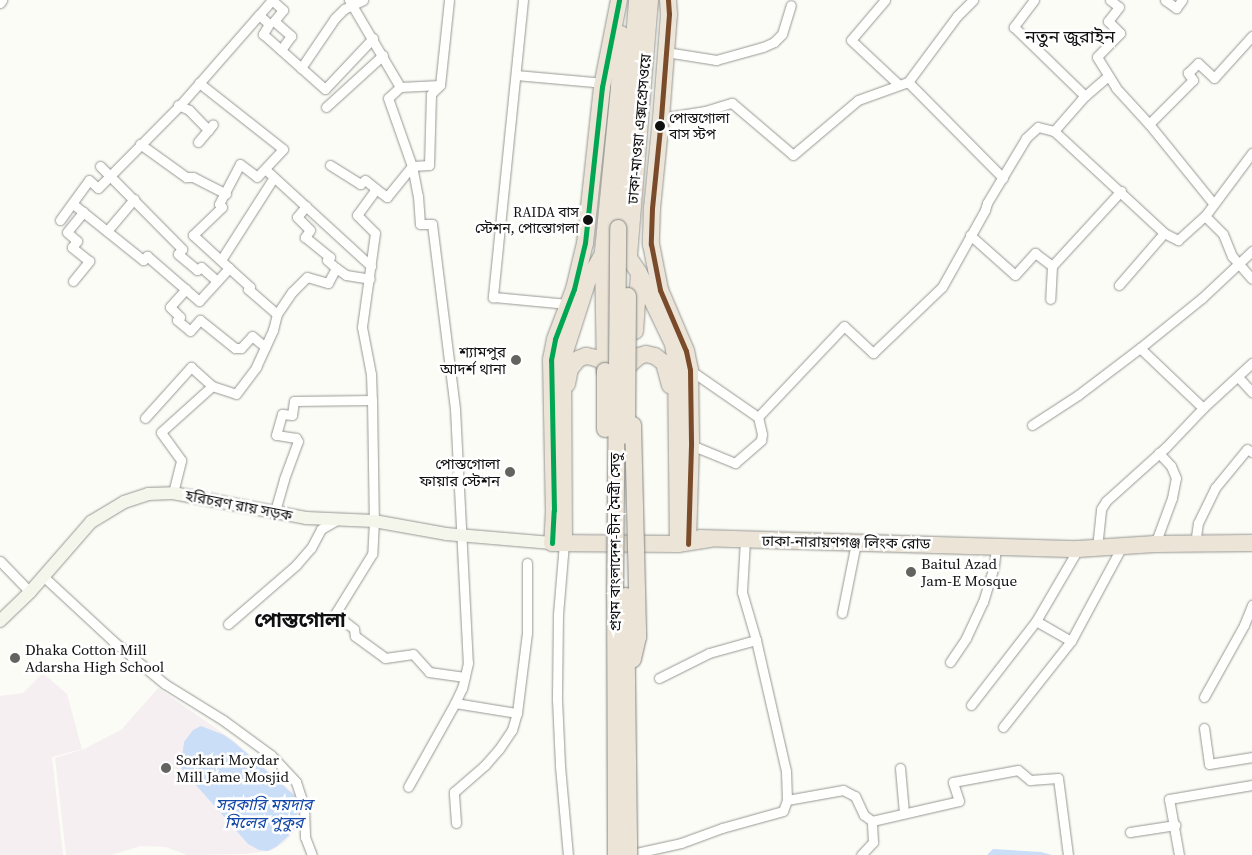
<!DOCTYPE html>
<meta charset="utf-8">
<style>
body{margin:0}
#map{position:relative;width:1252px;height:855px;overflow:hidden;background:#fcfcf6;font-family:"Source Serif 4","Noto Sans Bengali",serif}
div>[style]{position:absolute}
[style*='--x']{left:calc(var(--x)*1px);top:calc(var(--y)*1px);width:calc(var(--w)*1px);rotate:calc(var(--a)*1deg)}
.industrial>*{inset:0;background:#f5eff2}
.water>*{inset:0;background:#cbdef7}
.roads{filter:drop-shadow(0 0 1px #969694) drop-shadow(0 0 1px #969694)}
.street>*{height:9px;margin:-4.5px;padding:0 4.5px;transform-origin:4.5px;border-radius:4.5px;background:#fffffe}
.secondary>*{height:12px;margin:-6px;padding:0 6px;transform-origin:6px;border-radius:6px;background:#f5f6eb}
.highway>*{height:16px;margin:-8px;padding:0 8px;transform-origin:8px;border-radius:8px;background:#ebe4d7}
.bridges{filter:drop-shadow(0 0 1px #848481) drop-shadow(0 0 1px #848481)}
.highway-bridge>*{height:16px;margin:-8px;padding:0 8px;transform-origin:8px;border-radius:8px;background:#ebe4d7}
.bus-1>*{height:5px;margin:-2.5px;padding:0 2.5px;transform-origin:2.5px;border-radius:2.5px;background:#7a4b2a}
.bus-2>*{height:5px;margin:-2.5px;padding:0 2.5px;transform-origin:2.5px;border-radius:2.5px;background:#00a651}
.dots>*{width:14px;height:14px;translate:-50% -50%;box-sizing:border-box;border:2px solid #fff;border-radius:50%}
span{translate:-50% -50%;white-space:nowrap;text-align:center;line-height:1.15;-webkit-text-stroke:5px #fff;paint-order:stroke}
.bus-label{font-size:14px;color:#101010}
.left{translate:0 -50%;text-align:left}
.right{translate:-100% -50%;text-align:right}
.street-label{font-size:15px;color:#101010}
.poi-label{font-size:15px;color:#101010}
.water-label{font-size:16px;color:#1348a8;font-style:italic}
.quarter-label{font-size:18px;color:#101010}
.district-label{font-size:20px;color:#101010;font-weight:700}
</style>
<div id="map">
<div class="industrial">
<i style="clip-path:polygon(43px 673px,67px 694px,82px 749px,52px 757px,63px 855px,0 855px,0 696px,23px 693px)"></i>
<i style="clip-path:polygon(158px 688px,233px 740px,295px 794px,300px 813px,295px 831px,284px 843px,270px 851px,244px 854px,187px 855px,166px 847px,141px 846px,111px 855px,66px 855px,55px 758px,84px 749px,121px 730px)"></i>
</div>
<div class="water">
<i style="clip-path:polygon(201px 726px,224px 735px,235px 743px,295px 796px,298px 810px,294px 831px,276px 847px,268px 851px,259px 850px,248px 844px,181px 768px,186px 763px,182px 757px,184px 742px,193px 730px)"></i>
<i style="clip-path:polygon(993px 849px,1041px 852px,1052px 855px,987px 855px)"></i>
</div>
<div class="roads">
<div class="street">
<i style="--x:272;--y:0;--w:20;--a:131"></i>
<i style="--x:259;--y:15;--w:13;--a:42"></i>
<i style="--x:269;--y:24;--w:12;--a:121"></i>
<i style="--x:263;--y:34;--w:83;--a:41.6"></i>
<i style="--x:325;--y:89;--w:70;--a:-46.7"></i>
<i style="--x:272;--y:0;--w:15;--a:42"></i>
<i style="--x:283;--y:10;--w:14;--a:129"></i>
<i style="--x:274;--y:21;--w:23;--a:41"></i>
<i style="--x:291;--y:36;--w:17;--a:126"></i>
<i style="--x:349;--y:0;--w:101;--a:59.6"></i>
<i style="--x:400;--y:87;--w:16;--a:137"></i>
<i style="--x:388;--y:98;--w:72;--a:70.6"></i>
<i style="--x:412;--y:166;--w:31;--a:79"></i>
<i style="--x:418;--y:196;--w:28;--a:86"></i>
<i style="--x:420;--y:224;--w:12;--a:0"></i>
<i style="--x:432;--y:224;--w:186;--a:82.9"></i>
<i style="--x:455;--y:409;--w:254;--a:87.1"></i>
<i style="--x:468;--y:663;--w:26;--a:103"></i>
<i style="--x:462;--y:688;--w:17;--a:115"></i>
<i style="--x:455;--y:703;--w:96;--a:119.2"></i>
<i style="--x:449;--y:0;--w:85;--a:96"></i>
<i style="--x:440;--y:85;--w:13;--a:135"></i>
<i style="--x:431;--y:94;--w:71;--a:91.6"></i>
<i style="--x:429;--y:165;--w:17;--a:177"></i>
<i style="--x:412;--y:166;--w:40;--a:129"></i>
<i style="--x:387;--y:197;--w:14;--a:-144"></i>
<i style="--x:376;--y:189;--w:32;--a:126"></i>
<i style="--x:357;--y:215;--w:25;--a:45"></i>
<i style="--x:375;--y:233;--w:95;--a:97.9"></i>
<i style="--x:362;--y:327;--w:48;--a:79.2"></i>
<i style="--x:371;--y:374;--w:26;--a:88"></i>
<i style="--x:372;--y:400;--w:121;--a:89.1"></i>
<i style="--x:374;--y:521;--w:33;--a:93"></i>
<i style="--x:372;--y:554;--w:70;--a:121.7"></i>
<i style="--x:335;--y:614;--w:24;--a:38"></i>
<i style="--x:354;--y:629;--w:7;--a:82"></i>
<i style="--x:355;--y:636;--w:37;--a:36"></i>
<i style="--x:385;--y:658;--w:28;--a:-8"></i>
<i style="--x:413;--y:654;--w:24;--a:48"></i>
<i style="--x:429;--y:672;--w:36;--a:8"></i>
<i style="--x:523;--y:0;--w:299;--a:95.8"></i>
<i style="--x:493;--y:297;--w:76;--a:5.3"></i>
<i style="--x:885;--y:0;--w:52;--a:130.4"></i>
<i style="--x:851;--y:40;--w:64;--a:43.1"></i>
<i style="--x:1034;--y:0;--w:34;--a:127"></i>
<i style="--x:1014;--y:27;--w:99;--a:44.2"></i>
<i style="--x:1110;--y:0;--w:11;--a:38"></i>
<i style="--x:1119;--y:7;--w:18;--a:128"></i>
<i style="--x:1108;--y:21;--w:17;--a:45"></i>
<i style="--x:1120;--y:33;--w:33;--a:134"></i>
<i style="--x:1097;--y:57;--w:36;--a:58"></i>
<i style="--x:1116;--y:88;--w:49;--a:47.5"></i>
<i style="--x:1149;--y:124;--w:62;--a:-45"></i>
<i style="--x:1193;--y:80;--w:9;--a:-126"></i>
<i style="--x:1188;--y:73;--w:14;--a:-45"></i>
<i style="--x:1198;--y:63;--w:22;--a:43"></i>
<i style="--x:1214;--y:78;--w:57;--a:-47.9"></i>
<i style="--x:1165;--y:0;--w:14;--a:36"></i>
<i style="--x:1176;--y:8;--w:10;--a:-53"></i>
<i style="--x:0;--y:3;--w:4;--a:-56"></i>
<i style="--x:666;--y:52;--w:51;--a:9.1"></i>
<i style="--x:716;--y:60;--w:49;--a:-15.5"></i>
<i style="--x:763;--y:47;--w:12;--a:-24"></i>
<i style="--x:774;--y:42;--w:11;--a:-45"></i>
<i style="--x:782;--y:34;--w:30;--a:-73"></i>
<i style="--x:301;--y:68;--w:60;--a:-55.8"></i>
<i style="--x:335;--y:18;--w:13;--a:-45"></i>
<i style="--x:344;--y:9;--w:21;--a:-25"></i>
<i style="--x:516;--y:75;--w:78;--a:5.1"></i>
<i style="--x:1108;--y:76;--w:35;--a:139"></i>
<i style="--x:1082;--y:99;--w:43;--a:131.2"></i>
<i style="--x:1054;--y:131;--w:150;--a:42.8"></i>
<i style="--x:1164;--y:233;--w:69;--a:130.9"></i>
<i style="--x:908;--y:82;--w:135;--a:45.3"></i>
<i style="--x:400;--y:87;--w:40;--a:-2.9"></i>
<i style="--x:178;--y:105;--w:12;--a:24"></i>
<i style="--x:189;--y:110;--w:28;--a:46"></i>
<i style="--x:326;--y:107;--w:77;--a:-42.4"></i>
<i style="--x:661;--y:118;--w:45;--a:-9"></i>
<i style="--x:705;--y:111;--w:28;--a:-17"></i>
<i style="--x:732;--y:103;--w:80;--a:40.4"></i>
<i style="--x:793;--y:155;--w:85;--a:-40.2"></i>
<i style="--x:858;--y:100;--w:53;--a:-19.8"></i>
<i style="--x:908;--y:82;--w:82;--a:-53.4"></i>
<i style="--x:957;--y:16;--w:23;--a:-45"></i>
<i style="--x:1149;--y:124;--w:102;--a:51"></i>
<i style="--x:198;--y:142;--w:23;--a:-50"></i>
<i style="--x:140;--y:144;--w:57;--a:35.7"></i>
<i style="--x:186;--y:177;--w:7;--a:0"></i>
<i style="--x:193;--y:177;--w:37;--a:27"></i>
<i style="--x:330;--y:165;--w:36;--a:32"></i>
<i style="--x:360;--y:184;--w:6;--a:-39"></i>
<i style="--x:365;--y:180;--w:14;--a:39"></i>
<i style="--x:100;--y:166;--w:117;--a:45.3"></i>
<i style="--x:182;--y:249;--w:6;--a:129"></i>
<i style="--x:178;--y:254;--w:25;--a:40"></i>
<i style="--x:197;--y:270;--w:5;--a:-37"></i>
<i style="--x:201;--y:267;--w:21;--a:41"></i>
<i style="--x:265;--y:169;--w:144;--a:42.5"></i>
<i style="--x:73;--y:204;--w:90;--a:38.7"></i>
<i style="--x:143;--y:260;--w:6;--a:-45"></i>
<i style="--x:147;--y:256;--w:69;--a:40.9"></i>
<i style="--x:199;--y:301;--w:45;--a:-47.7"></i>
<i style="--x:229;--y:268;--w:49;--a:-137.5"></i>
<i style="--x:193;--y:235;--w:40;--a:-44"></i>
<i style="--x:222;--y:207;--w:4;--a:-135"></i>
<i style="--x:219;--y:204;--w:45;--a:-62.3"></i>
<i style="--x:240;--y:164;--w:21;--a:37"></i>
<i style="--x:257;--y:177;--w:38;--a:-47"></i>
<i style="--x:283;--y:149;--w:107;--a:-141.8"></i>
<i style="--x:306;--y:206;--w:14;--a:129"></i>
<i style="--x:297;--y:217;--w:18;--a:45"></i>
<i style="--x:310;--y:230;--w:9;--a:126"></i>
<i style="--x:305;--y:237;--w:32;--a:39"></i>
<i style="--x:330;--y:257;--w:4;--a:135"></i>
<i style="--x:327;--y:260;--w:12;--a:42"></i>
<i style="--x:1205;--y:216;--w:25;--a:45"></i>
<i style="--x:1223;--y:234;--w:24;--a:68"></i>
<i style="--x:1232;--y:256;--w:30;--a:49"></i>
<i style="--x:60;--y:220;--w:49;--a:-54.1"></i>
<i style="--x:89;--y:180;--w:12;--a:42"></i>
<i style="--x:98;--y:188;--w:118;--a:-45.3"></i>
<i style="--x:181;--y:104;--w:118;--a:-48.8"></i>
<i style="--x:107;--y:231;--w:42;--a:-49.8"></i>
<i style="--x:1164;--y:233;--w:16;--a:27"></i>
<i style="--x:1178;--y:240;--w:36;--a:-42"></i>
<i style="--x:1205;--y:216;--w:79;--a:-53.3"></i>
<i style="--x:970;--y:235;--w:60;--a:41.6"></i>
<i style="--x:1015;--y:275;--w:30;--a:-48"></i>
<i style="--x:1035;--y:253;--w:21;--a:37"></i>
<i style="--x:1052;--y:266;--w:33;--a:93"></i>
<i style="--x:221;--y:260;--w:98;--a:-57.4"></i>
<i style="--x:1052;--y:266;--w:102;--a:-47.4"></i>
<i style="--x:229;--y:268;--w:28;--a:42"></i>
<i style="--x:250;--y:287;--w:3;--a:135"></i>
<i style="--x:248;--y:289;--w:38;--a:41"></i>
<i style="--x:73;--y:281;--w:26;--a:-51"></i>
<i style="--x:89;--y:261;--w:22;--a:-141"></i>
<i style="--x:72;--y:247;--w:8;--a:-50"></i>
<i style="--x:77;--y:241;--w:13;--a:-138"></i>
<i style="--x:67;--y:232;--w:26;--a:-51"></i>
<i style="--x:186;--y:289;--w:24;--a:132"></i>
<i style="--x:170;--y:307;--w:14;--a:45"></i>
<i style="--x:180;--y:317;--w:4;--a:135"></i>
<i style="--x:177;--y:320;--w:17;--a:40"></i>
<i style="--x:190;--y:331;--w:15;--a:-48"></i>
<i style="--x:200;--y:320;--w:45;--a:38.7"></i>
<i style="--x:235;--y:348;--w:6;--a:0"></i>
<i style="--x:241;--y:348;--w:16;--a:-47"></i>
<i style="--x:252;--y:336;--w:17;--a:40"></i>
<i style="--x:690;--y:370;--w:83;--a:34.7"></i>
<i style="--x:758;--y:417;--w:125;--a:-46.6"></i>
<i style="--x:844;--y:326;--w:40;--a:43"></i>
<i style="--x:873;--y:353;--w:95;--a:-43.7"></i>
<i style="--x:942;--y:287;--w:88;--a:-60.8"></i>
<i style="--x:985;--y:210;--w:7;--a:-74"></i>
<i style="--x:987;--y:203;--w:76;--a:-59"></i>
<i style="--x:1026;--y:138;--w:16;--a:-43"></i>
<i style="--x:1038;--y:127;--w:16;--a:14"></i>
<i style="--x:1238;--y:377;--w:21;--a:47"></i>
<i style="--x:1203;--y:408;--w:87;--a:-136.4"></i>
<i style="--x:1140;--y:348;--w:80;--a:-38.9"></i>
<i style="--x:1202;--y:298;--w:69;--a:-43.2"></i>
<i style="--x:145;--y:418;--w:69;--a:-48"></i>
<i style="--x:191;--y:367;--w:28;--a:42"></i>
<i style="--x:1032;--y:425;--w:55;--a:-33.1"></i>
<i style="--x:1078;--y:395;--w:78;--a:-37.2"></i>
<i style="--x:691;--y:445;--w:48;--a:22.2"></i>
<i style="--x:735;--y:463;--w:35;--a:-41"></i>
<i style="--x:761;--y:440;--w:6;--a:-81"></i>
<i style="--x:762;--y:434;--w:17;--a:-103"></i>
<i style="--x:173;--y:493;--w:34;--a:-76"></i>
<i style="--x:181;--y:460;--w:34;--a:-126"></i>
<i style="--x:161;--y:432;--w:69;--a:-42"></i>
<i style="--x:212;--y:386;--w:25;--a:18"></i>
<i style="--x:236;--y:394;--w:34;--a:-53"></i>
<i style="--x:256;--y:367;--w:41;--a:-65.3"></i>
<i style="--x:273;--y:330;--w:16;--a:-76"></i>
<i style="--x:277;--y:314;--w:27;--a:-56"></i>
<i style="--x:292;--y:292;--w:21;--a:-45"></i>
<i style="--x:307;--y:277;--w:22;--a:16"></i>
<i style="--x:328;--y:283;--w:17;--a:-62"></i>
<i style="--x:336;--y:268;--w:12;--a:35"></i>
<i style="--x:346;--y:275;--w:24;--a:9"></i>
<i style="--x:275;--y:511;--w:33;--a:-74"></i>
<i style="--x:284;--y:479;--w:40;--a:-69.8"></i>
<i style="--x:298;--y:441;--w:4;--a:-124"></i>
<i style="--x:296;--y:438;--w:20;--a:-171"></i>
<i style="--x:276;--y:435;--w:22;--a:-74"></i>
<i style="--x:282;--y:414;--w:10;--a:6"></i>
<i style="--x:292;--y:415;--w:14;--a:-82"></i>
<i style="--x:294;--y:401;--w:78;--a:-0.7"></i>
<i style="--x:564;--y:543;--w:71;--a:94.8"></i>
<i style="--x:558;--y:614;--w:85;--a:90.7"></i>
<i style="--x:557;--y:699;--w:67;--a:87.4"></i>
<i style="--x:560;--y:766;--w:89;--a:84.9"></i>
<i style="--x:1155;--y:544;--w:49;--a:-69.7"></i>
<i style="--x:1172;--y:498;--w:20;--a:-79"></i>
<i style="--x:1176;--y:478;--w:13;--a:-113"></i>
<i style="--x:1171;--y:466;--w:18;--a:-133"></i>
<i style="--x:1195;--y:544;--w:21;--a:-82"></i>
<i style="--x:1198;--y:523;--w:39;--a:-64"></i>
<i style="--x:1215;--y:488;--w:50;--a:-50.6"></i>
<i style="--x:1247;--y:449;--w:6;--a:31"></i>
<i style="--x:1097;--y:548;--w:39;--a:-84"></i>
<i style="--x:1101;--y:509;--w:9;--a:-58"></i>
<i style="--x:1106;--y:501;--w:81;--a:-42"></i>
<i style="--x:1166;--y:447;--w:54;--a:-46.5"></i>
<i style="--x:1203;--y:408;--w:67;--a:-42.6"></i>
<i style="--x:0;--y:561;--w:43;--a:45.9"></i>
<i style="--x:44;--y:577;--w:94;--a:42.8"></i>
<i style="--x:113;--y:641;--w:67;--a:39.6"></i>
<i style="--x:165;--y:684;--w:68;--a:31.8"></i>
<i style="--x:223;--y:720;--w:59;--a:36.1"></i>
<i style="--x:271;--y:755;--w:37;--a:47"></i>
<i style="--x:296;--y:782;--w:26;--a:72"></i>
<i style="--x:304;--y:807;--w:30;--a:88"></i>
<i style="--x:305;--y:837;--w:19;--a:69"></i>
<i style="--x:842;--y:613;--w:71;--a:-78.7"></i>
<i style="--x:1036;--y:621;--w:40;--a:29.7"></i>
<i style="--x:1071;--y:641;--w:106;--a:-61.7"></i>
<i style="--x:228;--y:624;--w:90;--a:-40.9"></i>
<i style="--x:296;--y:565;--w:23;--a:-49"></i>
<i style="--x:311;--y:548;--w:21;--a:-62"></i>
<i style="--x:321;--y:529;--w:16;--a:-30"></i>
<i style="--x:950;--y:662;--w:29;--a:-56"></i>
<i style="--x:966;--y:638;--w:40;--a:-65"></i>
<i style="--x:983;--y:602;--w:38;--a:-73"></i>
<i style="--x:994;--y:566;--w:18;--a:-84"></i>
<i style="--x:659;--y:678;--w:56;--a:-26.6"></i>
<i style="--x:709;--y:653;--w:49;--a:-15.5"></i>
<i style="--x:1204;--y:697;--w:82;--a:-60.9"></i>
<i style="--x:1244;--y:625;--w:22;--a:-68"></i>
<i style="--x:455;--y:703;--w:63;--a:9.2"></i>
<i style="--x:971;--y:705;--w:106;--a:-52.3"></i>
<i style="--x:1036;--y:621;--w:83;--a:-59.7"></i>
<i style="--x:1003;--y:727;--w:110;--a:-51.7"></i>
<i style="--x:1204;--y:728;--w:36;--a:82"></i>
<i style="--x:1209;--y:764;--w:44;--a:-9.2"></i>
<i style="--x:900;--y:768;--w:45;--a:84.9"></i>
<i style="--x:787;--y:800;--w:57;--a:-10.1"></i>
<i style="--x:843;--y:790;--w:13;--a:27"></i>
<i style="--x:855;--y:796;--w:21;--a:65"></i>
<i style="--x:864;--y:815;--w:10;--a:37"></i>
<i style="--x:872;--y:821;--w:89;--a:-12.9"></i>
<i style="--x:959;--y:801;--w:20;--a:-108"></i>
<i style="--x:953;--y:782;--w:66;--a:-10.5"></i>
<i style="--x:1018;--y:770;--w:16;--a:40"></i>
<i style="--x:1030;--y:780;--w:28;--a:-4"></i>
<i style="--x:1058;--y:778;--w:78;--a:82.6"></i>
<i style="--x:456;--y:823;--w:31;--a:-94"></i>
<i style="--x:454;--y:792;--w:41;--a:-41.1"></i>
<i style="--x:485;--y:765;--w:21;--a:-49"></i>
<i style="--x:499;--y:749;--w:23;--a:-56"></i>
<i style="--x:512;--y:730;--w:18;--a:-74"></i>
<i style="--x:517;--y:713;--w:81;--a:-82.9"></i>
<i style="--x:527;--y:633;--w:70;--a:-90"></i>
<i style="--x:1130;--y:832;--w:46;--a:-8.8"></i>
<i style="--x:627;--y:855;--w:55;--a:-12.5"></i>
<i style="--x:681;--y:843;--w:44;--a:-20.1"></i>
<i style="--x:722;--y:828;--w:63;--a:-15.6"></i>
<i style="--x:783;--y:811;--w:12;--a:-70"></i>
<i style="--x:787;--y:800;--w:29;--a:-92"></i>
<i style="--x:786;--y:771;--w:134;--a:-102.9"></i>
<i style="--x:756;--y:640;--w:50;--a:-106.3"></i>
<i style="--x:742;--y:592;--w:52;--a:-86.7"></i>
<i style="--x:861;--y:855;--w:18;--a:-47"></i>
<i style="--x:873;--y:842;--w:21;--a:-93"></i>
<i style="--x:1179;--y:855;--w:57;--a:-100.1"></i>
<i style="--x:1169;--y:799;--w:84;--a:-9.6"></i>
</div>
<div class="secondary">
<i style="--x:0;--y:621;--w:42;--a:-44"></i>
<i style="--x:30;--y:592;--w:93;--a:-48.9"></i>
<i style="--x:91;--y:522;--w:39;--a:-31"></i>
<i style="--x:124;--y:502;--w:25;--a:-18"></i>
<i style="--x:148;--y:494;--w:25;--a:-2"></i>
<i style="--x:173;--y:493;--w:135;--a:10.6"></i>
<i style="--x:306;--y:518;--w:68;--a:2.5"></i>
<i style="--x:374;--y:521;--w:73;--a:10.2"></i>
<i style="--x:446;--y:534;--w:106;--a:4.9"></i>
</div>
<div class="highway">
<i style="--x:619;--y:0;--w:89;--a:101.1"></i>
<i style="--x:602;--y:87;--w:157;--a:96.2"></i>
<i style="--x:585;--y:243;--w:47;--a:103.4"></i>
<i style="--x:574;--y:289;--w:53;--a:110.8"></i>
<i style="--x:555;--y:339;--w:21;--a:101"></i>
<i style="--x:551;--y:360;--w:150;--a:88.9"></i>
<i style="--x:554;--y:510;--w:33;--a:93"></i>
<i style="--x:552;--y:543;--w:126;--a:0.5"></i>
<i style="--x:678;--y:544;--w:32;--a:-9"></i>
<i style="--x:650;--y:0;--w:259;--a:94.7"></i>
<i style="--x:629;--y:258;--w:18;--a:56"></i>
<i style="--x:639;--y:273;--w:79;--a:64.4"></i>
<i style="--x:673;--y:344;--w:18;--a:81"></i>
<i style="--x:676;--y:362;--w:182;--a:89.4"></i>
<i style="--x:668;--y:0;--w:14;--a:86"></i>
<i style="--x:669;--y:14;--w:104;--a:94.4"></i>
<i style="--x:661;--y:118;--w:90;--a:95.7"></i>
<i style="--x:652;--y:208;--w:36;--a:92"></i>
<i style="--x:651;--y:244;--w:47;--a:78.9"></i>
<i style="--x:660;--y:290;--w:66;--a:66.9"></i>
<i style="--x:686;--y:351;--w:19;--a:78"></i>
<i style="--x:690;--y:370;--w:75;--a:89.2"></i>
<i style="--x:691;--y:445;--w:93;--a:91.8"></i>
<i style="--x:635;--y:331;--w:57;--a:-86"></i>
<i style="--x:628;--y:366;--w:15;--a:-42"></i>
<i style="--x:639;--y:356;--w:7;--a:-16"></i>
<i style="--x:646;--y:354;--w:9;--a:13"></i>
<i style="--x:655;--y:356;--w:11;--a:38"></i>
<i style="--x:664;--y:363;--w:23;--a:75"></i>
<i style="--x:605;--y:371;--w:120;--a:-91"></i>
<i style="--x:603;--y:251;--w:164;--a:-84.4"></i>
<i style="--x:619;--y:88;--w:54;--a:-87.9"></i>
<i style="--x:567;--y:384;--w:15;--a:-79"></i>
<i style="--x:570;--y:369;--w:13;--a:-51"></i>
<i style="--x:578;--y:359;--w:9;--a:-21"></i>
<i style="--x:586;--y:356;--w:10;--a:11"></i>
<i style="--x:596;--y:358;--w:18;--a:29"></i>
<i style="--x:700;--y:538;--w:378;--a:1.7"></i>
<i style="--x:1078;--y:549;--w:77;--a:-3.7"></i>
<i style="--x:1155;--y:544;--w:97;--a:-0.6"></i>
<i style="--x:564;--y:543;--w:185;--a:-90.3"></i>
<i style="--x:563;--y:358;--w:82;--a:-72.2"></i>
<i style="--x:588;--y:280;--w:60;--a:-60"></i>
<i style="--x:618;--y:228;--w:229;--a:-85.2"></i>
</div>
</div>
<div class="bridges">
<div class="highway-bridge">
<i style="--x:605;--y:371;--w:58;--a:90"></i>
<i style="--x:633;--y:425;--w:212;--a:88.6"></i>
<i style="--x:638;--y:637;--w:23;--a:103"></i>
<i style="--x:627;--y:436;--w:140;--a:-89.6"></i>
<i style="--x:626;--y:596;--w:259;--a:89.3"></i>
<i style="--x:616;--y:855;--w:257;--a:-90.2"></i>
<i style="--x:615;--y:598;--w:370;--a:-89.5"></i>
</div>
</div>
<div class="bus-1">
<i style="--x:668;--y:0;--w:14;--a:86"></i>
<i style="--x:669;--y:14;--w:104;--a:94.4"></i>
<i style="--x:661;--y:118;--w:90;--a:95.7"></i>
<i style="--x:652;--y:208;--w:36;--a:92"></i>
<i style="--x:651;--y:244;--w:47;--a:78.9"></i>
<i style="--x:660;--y:290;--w:66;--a:66.9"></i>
<i style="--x:686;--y:351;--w:19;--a:78"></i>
<i style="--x:690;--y:370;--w:75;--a:89.2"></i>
<i style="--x:691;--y:445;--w:99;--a:91.7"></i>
</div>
<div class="bus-2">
<i style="--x:552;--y:543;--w:33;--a:-87"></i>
<i style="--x:554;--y:510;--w:150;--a:-91.1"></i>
<i style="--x:551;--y:360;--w:21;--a:-79"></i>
<i style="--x:555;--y:339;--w:53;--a:-69.2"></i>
<i style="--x:574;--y:289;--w:47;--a:-76.6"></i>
<i style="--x:585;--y:243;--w:157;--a:-83.8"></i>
<i style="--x:602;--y:87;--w:89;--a:-78.9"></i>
</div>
<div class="dots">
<i style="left:660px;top:126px;background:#101010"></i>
<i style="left:588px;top:220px;background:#101010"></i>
<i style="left:516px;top:360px;background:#636360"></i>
<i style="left:510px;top:472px;background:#636360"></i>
<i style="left:911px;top:572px;background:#636360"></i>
<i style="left:15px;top:658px;background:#636360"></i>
<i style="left:166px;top:768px;background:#636360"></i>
</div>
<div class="bus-label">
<span class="left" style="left:669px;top:126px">পোস্তগোলা<br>বাস স্টপ</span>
<span class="right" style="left:579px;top:220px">RAIDA বাস<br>স্টেশন, পোস্তোগলা</span>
</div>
<div class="street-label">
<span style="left:639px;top:129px;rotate:-85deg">ঢাকা-মাওয়া এক্সপ্রেসওয়ে</span>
<span style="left:239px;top:505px;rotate:11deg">হরিচরণ রায় সড়ক</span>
<span style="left:615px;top:542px;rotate:-90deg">প্রথম বাংলাদেশ-চীন মৈত্রী সেতু</span>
<span style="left:846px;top:542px;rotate:1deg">ঢাকা-নারায়ণগঞ্জ লিংক রোড</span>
</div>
<div class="poi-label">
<span class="right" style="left:506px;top:360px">শ্যামপুর<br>আদর্শ থানা</span>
<span class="right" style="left:500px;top:472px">পোস্তগোলা<br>ফায়ার স্টেশন</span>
<span class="left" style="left:921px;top:572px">Baitul Azad<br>Jam-E Mosque</span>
<span class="left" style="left:25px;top:658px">Dhaka Cotton Mill<br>Adarsha High School</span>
<span class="left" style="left:176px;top:768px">Sorkari Moydar<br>Mill Jame Mosjid</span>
</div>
<div class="water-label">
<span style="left:264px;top:813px">সরকারি ময়দার<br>মিলের পুকুর</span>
</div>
<div class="quarter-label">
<span style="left:1070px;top:37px">নতুন জুরাইন</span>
</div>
<div class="district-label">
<span style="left:300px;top:620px">পোস্তগোলা</span>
</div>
</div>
